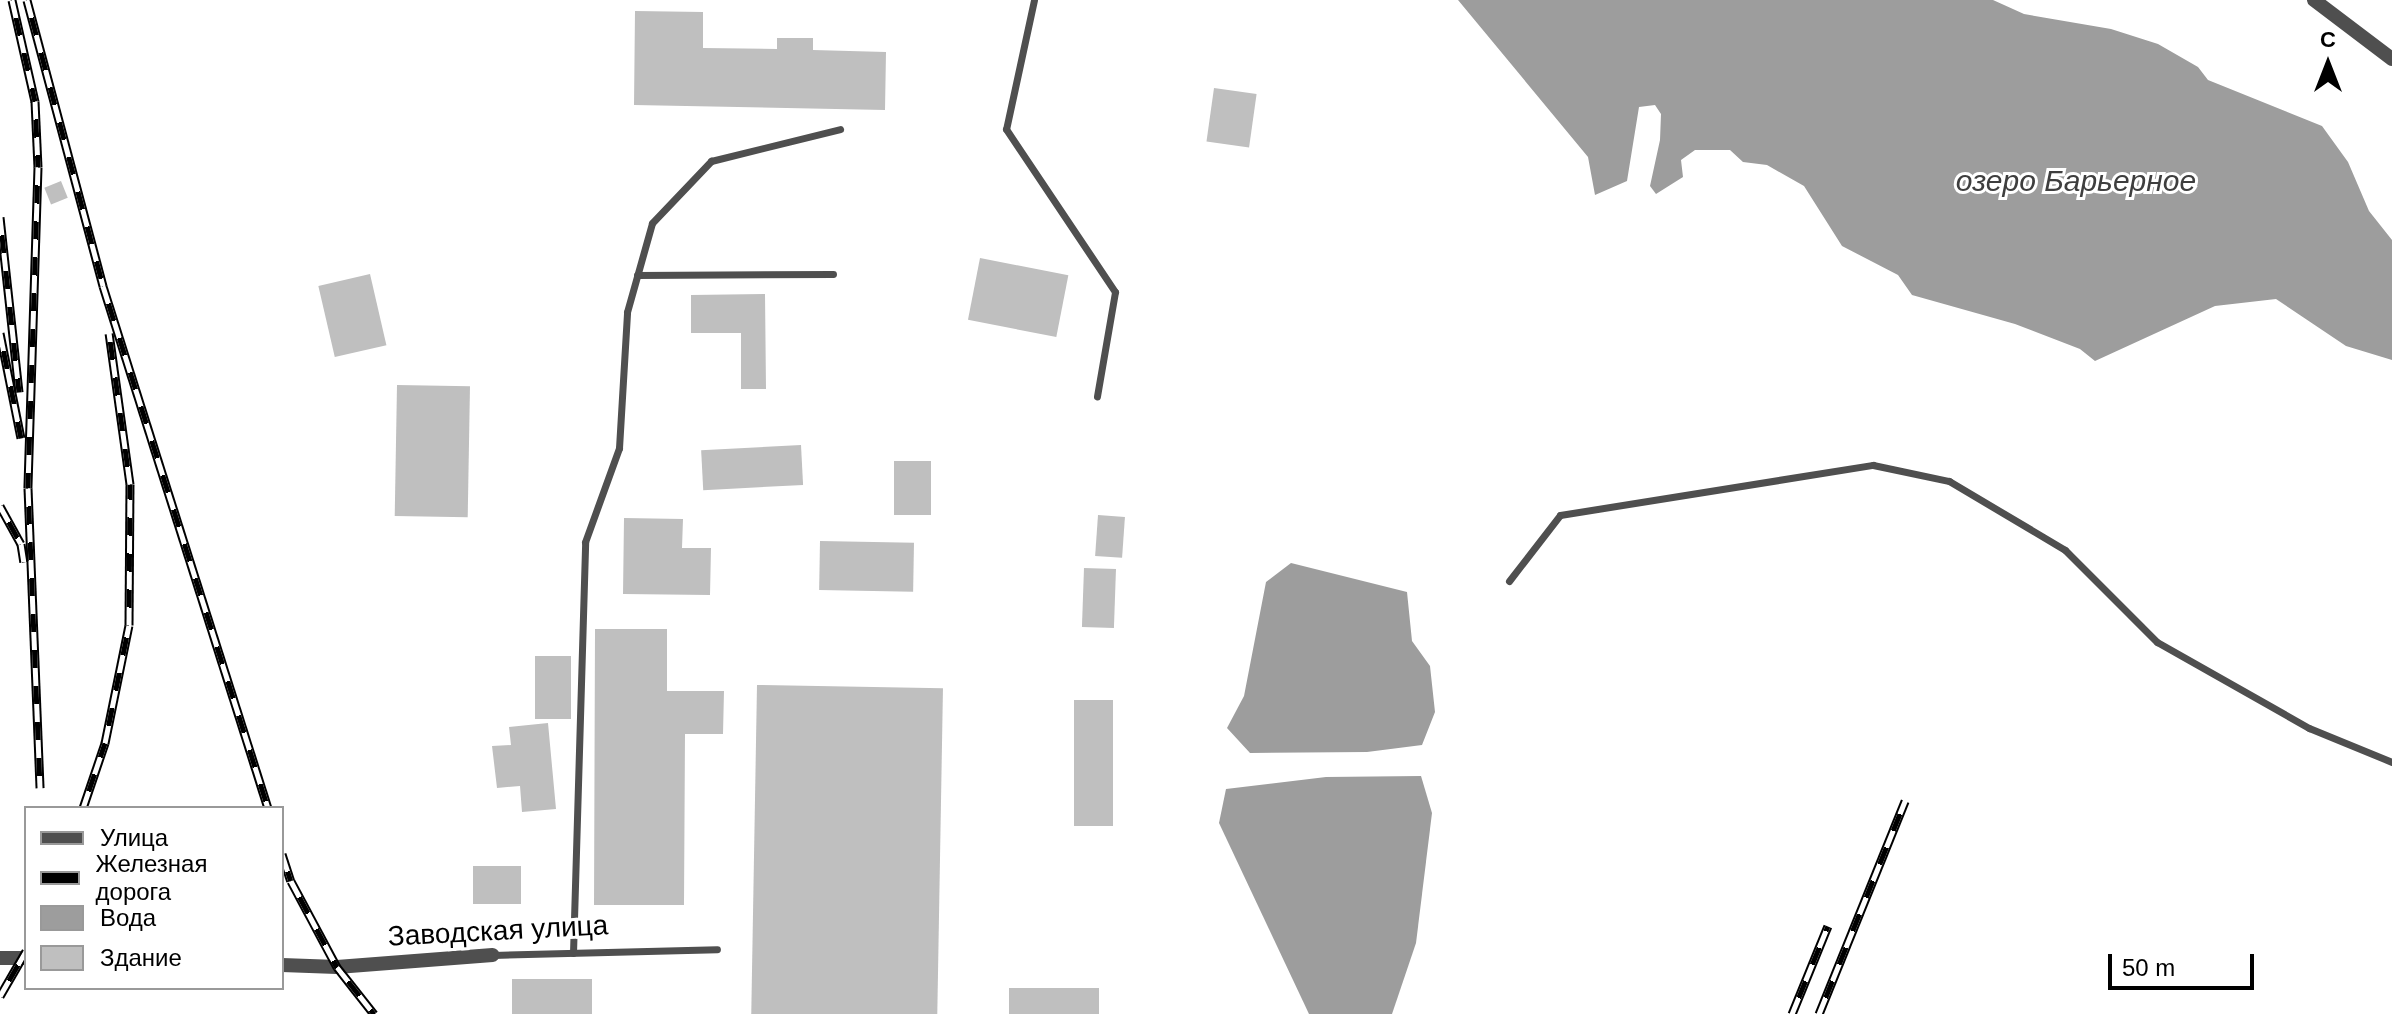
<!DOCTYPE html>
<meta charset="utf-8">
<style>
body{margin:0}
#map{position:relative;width:2392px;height:1014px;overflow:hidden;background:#fff;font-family:Helvetica,sans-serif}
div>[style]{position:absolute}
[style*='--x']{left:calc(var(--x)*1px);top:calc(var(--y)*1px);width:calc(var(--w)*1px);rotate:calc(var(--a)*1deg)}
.water>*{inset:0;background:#9d9d9d}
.building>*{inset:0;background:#bfbfbf;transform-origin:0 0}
.lane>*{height:7px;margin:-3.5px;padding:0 3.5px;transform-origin:3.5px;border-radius:3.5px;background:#4f4f4f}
.street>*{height:14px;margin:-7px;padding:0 7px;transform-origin:7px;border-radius:7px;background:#4f4f4f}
.rail>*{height:9px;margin-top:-4.5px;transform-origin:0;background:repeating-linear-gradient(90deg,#fff 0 18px,#000 0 36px);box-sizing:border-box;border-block:2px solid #000}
span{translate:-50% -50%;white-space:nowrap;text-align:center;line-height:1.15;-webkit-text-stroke:6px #fff;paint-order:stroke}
.street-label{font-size:28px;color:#000}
.water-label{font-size:30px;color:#3e3e3e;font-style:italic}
.legend{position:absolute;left:24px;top:806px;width:260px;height:184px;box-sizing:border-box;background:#fff;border:2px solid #999;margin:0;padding:10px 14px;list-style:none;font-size:24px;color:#000}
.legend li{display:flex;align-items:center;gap:16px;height:40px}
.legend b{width:40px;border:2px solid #999}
.north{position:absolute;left:2288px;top:24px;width:80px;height:80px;-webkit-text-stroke:6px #fff;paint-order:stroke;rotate:0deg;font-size:22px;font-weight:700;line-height:32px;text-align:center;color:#000}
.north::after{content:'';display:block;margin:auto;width:28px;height:36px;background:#000;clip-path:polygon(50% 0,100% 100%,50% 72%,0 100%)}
.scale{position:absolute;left:2108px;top:954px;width:146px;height:36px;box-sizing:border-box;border:4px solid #000;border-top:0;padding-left:10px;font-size:24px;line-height:28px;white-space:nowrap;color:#000;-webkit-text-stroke:6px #fff;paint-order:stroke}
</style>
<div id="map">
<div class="water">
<i style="clip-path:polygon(1458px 0,1993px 0,2024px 14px,2111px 29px,2158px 44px,2198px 67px,2208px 80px,2322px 126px,2348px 162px,2369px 211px,2392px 240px,2392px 360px,2346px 346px,2276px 299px,2215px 306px,2095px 361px,2080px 349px,2015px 324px,1912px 295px,1898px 275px,1842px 246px,1804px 186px,1767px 165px,1743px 162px,1730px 150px,1695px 150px,1681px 160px,1683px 177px,1656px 194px,1650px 186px,1660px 140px,1661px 114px,1655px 105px,1639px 107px,1627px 181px,1595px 195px,1588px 157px)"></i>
<i style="clip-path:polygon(1291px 563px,1407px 592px,1412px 641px,1430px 666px,1435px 712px,1422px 745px,1367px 752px,1250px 753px,1227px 728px,1244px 696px,1266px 582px)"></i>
<i style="clip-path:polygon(1421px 776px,1432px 813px,1416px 943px,1392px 1014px,1309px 1014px,1219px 823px,1226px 789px,1326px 777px)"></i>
</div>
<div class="building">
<i style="clip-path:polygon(635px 11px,703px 12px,703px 48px,777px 49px,777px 38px,813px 38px,813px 50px,886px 52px,885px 110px,634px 105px)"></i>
<i style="left:1214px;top:88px;width:43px;height:54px;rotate:8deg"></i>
<i style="left:61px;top:181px;width:18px;height:18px;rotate:68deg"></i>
<i style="left:980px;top:258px;width:90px;height:63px;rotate:11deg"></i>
<i style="left:370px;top:274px;width:73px;height:53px;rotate:77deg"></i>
<i style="clip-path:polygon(765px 294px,766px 389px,741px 389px,741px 333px,691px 333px,691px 295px)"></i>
<i style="left:397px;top:385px;width:73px;height:131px;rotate:1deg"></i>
<i style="left:801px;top:445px;width:40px;height:100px;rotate:87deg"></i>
<i style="left:894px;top:461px;width:37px;height:54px"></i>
<i style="left:1098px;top:515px;width:27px;height:41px;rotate:4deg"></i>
<i style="clip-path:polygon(624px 518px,683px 519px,682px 548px,711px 548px,710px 595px,623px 594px)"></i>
<i style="left:820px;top:541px;width:94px;height:49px;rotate:1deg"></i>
<i style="left:1084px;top:568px;width:32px;height:59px;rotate:2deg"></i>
<i style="clip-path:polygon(595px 629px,667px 629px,667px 691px,724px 691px,723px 734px,685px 734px,684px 905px,594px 905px)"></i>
<i style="left:535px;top:656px;width:36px;height:63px"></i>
<i style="left:757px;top:685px;width:186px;height:329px;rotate:1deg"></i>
<i style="left:1074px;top:700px;width:39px;height:126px"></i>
<i style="clip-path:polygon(548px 723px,556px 809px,522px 812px,520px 786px,497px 788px,492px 746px,511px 745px,509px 727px)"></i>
<i style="left:473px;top:866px;width:48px;height:38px"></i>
<i style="left:512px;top:979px;width:80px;height:35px"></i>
<i style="left:1009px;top:988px;width:90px;height:26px"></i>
</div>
<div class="lane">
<i style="--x:1034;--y:0;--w:132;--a:102.2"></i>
<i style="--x:1006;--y:129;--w:196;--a:56.2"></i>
<i style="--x:1115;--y:292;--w:106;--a:99.8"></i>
<i style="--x:637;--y:275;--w:196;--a:-0.3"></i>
<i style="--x:1509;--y:581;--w:83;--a:-52.3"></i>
<i style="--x:1560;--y:515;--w:317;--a:-9.1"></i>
<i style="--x:1873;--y:465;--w:78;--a:11.9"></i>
<i style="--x:1949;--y:481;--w:135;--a:30.7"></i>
<i style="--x:2065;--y:550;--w:130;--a:45"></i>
<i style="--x:2157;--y:642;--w:175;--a:29.5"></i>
<i style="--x:2309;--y:728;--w:90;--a:22.3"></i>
<i style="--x:573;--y:953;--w:411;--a:-88.3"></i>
<i style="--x:585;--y:542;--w:100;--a:-70.1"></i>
<i style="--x:619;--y:448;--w:136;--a:-86.6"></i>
<i style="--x:627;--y:312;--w:92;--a:-74.3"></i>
<i style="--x:652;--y:223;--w:86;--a:-46.4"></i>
<i style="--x:711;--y:161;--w:133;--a:-13.9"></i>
<i style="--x:493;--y:955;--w:224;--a:-1.5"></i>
</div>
<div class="street">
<i style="--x:2314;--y:0;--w:98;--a:37.1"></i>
<i style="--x:0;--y:958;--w:26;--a:0"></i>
<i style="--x:282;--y:965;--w:55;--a:2.1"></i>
<i style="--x:337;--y:967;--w:156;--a:-4.4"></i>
</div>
<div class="rail">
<i style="--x:12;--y:0;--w:104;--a:77.2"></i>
<i style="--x:35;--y:101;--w:66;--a:87.4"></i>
<i style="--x:38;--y:167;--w:321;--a:91.8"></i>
<i style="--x:28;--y:488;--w:300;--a:87.7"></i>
<i style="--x:27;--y:0;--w:296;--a:75.1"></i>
<i style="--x:103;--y:286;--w:547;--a:72.46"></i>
<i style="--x:0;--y:217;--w:176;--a:83.8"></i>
<i style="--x:0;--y:333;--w:107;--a:78.7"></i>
<i style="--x:0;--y:506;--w:43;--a:61.1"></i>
<i style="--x:21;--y:544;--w:18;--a:81"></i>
<i style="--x:83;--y:808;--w:69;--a:-71.3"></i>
<i style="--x:105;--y:743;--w:120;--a:-78.5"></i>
<i style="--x:129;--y:625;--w:141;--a:-89.6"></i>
<i style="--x:130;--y:484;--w:152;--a:-97.9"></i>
<i style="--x:282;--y:854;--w:28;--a:72"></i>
<i style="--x:291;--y:881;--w:98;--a:61.9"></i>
<i style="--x:337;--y:967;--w:60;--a:51.8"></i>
<i style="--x:0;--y:996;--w:52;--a:-60"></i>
<i style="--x:1792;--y:1014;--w:95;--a:-67.8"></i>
<i style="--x:1819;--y:1014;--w:230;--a:-68"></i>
</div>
<div class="street-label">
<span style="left:498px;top:931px;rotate:-3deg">Заводская улица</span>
</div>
<div class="water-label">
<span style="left:2076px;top:181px">озеро Барьерное</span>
</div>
<ul class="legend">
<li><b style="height:10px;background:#4f4f4f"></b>Улица</li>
<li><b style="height:10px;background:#000"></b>Железная дорога</li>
<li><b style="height:22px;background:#9d9d9d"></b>Вода</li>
<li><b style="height:22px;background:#bfbfbf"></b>Здание</li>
</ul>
<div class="north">С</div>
<div class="scale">50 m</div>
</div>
